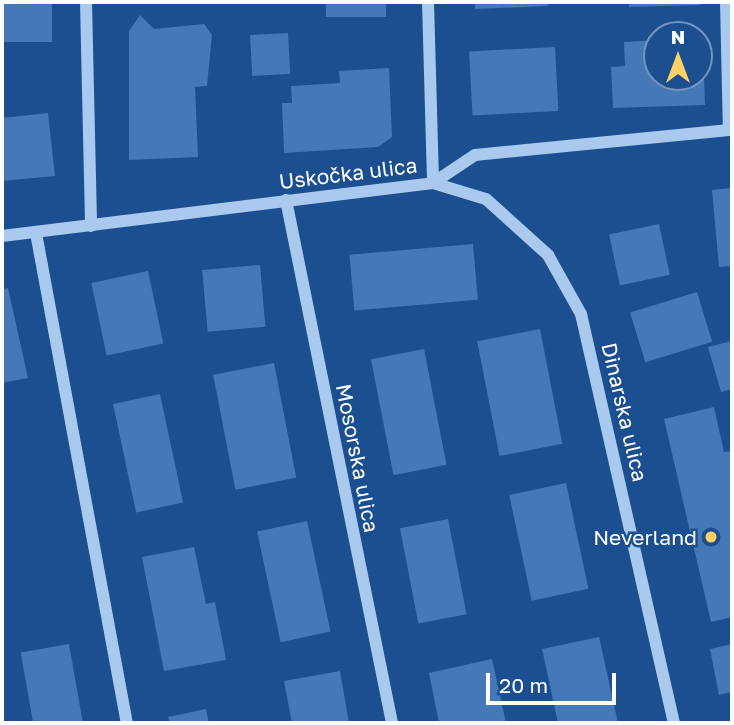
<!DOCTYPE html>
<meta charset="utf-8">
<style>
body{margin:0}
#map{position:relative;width:734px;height:725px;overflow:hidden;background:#1b4f8f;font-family:"Golos Text",sans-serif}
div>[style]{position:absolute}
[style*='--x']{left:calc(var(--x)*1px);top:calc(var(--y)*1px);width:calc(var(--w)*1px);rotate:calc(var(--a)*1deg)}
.building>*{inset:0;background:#4478b7;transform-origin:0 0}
.minor>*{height:12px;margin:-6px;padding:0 6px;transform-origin:6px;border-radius:6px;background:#a9c9ee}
.dots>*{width:19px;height:19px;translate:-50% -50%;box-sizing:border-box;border:4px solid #1b4f8f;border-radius:50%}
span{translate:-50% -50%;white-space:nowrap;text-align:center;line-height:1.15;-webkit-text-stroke:5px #1b4f8f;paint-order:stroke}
.street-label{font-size:21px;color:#fff}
.poi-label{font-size:21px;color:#fff}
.right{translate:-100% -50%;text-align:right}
.frame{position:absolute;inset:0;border:4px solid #fff;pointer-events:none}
.north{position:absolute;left:643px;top:21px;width:70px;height:70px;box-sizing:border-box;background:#1b4f8f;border:2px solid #7695bc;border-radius:50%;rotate:0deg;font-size:19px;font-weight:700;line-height:28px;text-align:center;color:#fff}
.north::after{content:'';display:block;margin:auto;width:24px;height:32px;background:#ffd166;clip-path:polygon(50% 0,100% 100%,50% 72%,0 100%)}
.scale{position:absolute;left:486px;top:673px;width:130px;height:32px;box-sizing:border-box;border:4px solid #fff;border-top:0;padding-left:9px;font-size:21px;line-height:24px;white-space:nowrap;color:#fff;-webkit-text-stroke:5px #1b4f8f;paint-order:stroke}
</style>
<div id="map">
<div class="building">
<i style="left:2px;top:2px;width:50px;height:40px"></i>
<i style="left:326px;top:2px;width:60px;height:15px"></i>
<i style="clip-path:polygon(475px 2px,548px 2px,548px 6px,475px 9px)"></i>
<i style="clip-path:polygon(629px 2px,701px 2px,701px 5px,629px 7px)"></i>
<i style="clip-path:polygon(140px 15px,154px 29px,204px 24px,212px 35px,207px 86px,195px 87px,198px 157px,129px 160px,129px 31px)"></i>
<i style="left:288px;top:33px;width:41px;height:38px;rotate:87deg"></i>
<i style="clip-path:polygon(657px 40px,657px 77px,704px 75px,705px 105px,613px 108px,611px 67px,625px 66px,624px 42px)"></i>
<i style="left:555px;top:47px;width:64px;height:86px;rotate:87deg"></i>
<i style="clip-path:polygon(389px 68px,392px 137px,378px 147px,284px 153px,282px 103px,292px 103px,291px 86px,340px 83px,339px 71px)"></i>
<i style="clip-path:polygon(48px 113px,55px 176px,2px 181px,2px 118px)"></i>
<i style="clip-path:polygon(732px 188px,732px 266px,719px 267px,712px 190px)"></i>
<i style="left:659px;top:224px;width:52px;height:51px;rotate:78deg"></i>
<i style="left:473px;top:244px;width:56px;height:124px;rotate:85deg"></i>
<i style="left:260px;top:265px;width:62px;height:58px;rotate:85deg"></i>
<i style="left:148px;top:271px;width:74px;height:58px;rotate:78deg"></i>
<i style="clip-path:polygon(8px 288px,28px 378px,2px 383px,2px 290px)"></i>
<i style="left:697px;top:292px;width:52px;height:70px;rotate:73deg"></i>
<i style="left:540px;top:329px;width:117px;height:64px;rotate:79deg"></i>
<i style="clip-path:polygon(732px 341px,732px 389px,721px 392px,708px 347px)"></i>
<i style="left:424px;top:349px;width:118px;height:54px;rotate:79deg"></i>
<i style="left:274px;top:363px;width:117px;height:62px;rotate:79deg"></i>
<i style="left:160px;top:394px;width:111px;height:48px;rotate:78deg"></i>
<i style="clip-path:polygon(714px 407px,724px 452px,732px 451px,732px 617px,711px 622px,664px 419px)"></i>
<i style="left:566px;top:483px;width:108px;height:58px;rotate:78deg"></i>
<i style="left:448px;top:519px;width:97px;height:49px;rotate:79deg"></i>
<i style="left:307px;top:521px;width:113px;height:51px;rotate:78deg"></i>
<i style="clip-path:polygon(194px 547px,206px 604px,215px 602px,226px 660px,164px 671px,142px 557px)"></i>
<i style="clip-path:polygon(599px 637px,618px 723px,558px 723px,542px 649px)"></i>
<i style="left:69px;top:644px;width:80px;height:49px;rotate:80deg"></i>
<i style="clip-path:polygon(732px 644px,732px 692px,719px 695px,710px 649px)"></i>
<i style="clip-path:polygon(492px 659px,506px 723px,439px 723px,429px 673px)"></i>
<i style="clip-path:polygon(340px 671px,349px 723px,292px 723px,284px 681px)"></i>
<i style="clip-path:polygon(206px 709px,209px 723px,170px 723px,168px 717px)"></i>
</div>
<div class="minor">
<i style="--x:86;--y:2;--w:224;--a:88.7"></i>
<i style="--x:428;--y:2;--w:181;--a:88.4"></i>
<i style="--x:726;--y:2;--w:128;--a:88.7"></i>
<i style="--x:433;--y:183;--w:50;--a:-33.7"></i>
<i style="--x:475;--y:155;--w:258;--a:-5.6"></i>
<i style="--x:286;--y:200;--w:534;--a:78.54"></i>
<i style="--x:36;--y:233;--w:498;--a:79.5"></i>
<i style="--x:2;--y:236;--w:434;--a:-7"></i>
<i style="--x:433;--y:183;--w:55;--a:16.8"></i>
<i style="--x:486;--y:199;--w:84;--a:42.1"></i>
<i style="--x:548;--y:255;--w:68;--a:60.8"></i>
<i style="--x:581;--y:314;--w:419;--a:77.2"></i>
</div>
<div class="dots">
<i style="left:711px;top:537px;background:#ffd166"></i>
</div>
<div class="street-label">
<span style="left:348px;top:173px;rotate:-7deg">Uskočka ulica</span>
<span style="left:625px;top:412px;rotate:77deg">Dinarska ulica</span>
<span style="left:358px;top:458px;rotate:79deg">Mosorska ulica</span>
</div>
<div class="poi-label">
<span class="right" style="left:697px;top:537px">Neverland</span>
</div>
<div class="frame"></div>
<div class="north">N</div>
<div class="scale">20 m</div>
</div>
